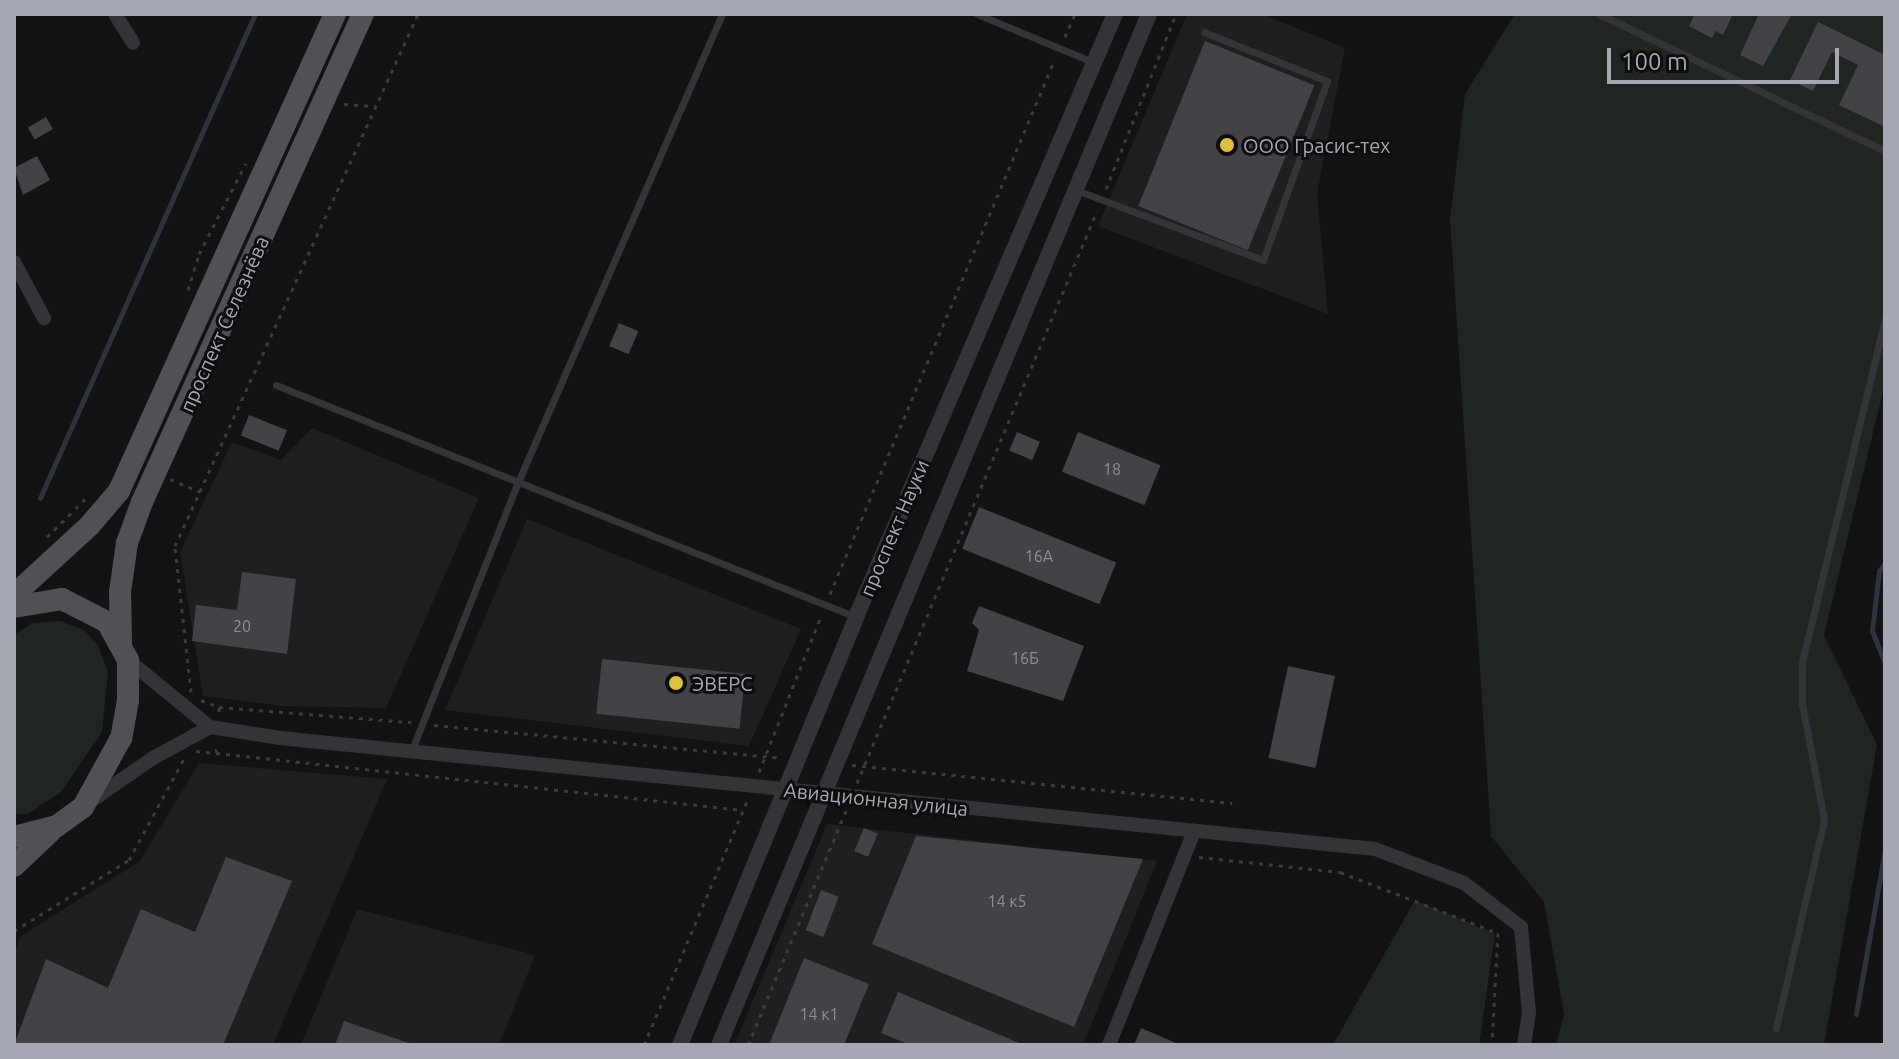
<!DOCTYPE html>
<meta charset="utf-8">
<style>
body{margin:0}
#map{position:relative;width:1899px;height:1059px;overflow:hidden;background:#131214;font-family:Ubuntu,sans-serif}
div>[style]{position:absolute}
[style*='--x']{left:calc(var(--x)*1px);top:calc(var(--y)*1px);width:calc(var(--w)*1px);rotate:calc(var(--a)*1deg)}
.built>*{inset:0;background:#1f1e20}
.green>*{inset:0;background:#1f2621}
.stream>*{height:5px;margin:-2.5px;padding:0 2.5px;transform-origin:2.5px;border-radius:2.5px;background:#2d333b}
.building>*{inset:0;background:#424247;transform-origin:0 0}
.path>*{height:3px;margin-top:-1.5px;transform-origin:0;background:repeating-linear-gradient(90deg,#3a3b3f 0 4px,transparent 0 10px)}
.service>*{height:7px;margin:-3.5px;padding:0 3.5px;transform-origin:3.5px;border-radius:3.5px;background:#343438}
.minor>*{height:14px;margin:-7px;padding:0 7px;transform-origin:7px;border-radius:7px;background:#343438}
.tertiary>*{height:16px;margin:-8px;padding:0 8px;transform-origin:8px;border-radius:8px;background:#343438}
.primary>*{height:22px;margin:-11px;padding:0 11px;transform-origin:11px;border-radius:11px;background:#505157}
.dots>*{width:22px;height:22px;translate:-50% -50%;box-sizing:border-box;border:4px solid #0e0d0f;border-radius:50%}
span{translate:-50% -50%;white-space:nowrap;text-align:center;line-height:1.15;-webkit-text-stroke:6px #0e0d0f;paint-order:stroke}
.number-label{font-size:16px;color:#8c8e98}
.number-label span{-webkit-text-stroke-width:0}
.poi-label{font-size:20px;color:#a5a7b3}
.left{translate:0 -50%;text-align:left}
.street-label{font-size:20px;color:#a5a7b3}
.frame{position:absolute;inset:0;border:16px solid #a5a7b3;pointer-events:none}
.scale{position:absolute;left:1607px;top:48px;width:232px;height:36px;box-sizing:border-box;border:4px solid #a5a7b3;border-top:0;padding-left:10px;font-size:24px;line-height:28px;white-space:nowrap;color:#a5a7b3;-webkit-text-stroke:6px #0e0d0f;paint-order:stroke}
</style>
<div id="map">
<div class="built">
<i style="clip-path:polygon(1187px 14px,1263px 14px,1345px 48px,1317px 194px,1328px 314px,1098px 226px)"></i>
<i style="clip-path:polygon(312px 428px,479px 498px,386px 708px,282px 706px,203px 696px,180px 552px,232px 442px,281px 460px)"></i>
<i style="clip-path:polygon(527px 519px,801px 629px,749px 746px,445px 710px)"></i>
<i style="clip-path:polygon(199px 763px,387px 779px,273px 1045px,14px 1045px,14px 953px,21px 936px,140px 861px)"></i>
<i style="clip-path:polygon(827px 824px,1157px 861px,1083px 1045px,734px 1045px)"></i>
<i style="clip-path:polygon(357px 909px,535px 955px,499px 1045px,301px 1045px)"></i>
</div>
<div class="green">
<i style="clip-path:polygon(1515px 14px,1885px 14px,1885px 383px,1824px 635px,1877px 745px,1824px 1045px,1556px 1045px,1564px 1014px,1544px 902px,1491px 836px,1450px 219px,1465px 94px)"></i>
<i style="clip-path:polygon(60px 621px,84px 630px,98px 645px,108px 672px,102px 732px,61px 792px,28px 814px,14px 814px,14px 635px,33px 623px)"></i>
<i style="clip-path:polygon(1415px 900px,1495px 934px,1479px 1045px,1333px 1045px)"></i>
</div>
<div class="stream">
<i style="--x:40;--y:498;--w:530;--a:-66.05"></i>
<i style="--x:1885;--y:563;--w:10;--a:127"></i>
<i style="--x:1879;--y:571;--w:60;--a:96.7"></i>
<i style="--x:1872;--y:631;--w:35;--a:68"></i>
<i style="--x:1856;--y:1014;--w:168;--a:-80"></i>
</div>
<div class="building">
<i style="clip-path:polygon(1695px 14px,1733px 14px,1723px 35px,1715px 31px,1712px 38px,1689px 26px)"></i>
<i style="clip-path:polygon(1759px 14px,1792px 14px,1763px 66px,1740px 55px)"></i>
<i style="clip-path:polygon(1818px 22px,1885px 55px,1885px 127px,1839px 105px,1858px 65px,1832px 52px,1813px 91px,1790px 80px)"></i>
<i style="left:1205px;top:41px;width:118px;height:178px;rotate:22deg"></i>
<i style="left:46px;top:117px;width:14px;height:21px;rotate:60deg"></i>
<i style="clip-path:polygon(37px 156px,50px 180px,23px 195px,14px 168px)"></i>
<i style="left:619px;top:323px;width:21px;height:25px;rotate:23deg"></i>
<i style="left:249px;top:415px;width:41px;height:22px;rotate:22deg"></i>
<i style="left:1017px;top:432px;width:25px;height:20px;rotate:23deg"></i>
<i style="left:1078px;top:432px;width:89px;height:43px;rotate:22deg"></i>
<i style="left:979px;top:507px;width:148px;height:45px;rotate:22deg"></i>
<i style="clip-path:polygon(242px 572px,296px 579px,287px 654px,192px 641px,196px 605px,237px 610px)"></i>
<i style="clip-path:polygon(979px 606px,1084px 646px,1063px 701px,967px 671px,979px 630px,972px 623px)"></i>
<i style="left:602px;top:659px;width:144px;height:55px;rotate:6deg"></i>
<i style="left:1288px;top:666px;width:48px;height:94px;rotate:12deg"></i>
<i style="left:864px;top:828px;width:15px;height:25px;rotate:23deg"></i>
<i style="clip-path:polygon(916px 836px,1143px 859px,1074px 1027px,872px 944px)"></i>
<i style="clip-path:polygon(226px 857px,292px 881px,223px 1045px,14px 1045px,46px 959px,108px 988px,141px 909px,195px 932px)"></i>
<i style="left:821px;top:890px;width:19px;height:43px;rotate:21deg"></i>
<i style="clip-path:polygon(804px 958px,869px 984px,844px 1045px,769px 1045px)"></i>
<i style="clip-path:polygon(898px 992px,1024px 1045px,910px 1045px,881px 1033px)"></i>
<i style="clip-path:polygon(344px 1021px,409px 1043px,409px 1045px,335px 1045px)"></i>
<i style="clip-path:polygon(1141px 1028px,1181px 1045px,1134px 1045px)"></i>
</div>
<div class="path">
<i style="--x:1065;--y:37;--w:25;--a:-67"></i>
<i style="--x:344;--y:104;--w:32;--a:4"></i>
<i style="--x:1106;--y:189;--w:188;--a:-68.2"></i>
<i style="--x:188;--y:290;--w:38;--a:-73"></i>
<i style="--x:199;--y:254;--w:102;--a:-62.7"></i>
<i style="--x:170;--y:479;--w:33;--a:23"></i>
<i style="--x:47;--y:537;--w:57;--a:-45"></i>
<i style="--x:830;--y:594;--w:580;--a:-67.19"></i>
<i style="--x:191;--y:692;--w:147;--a:-96.3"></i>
<i style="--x:175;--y:546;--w:585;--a:-65.45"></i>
<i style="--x:201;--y:700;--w:19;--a:21"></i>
<i style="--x:219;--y:707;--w:5;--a:90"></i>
<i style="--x:219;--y:707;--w:193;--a:4.5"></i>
<i style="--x:434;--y:725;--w:349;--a:5.4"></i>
<i style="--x:196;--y:751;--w:20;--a:6"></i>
<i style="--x:216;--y:753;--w:9;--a:-84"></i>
<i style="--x:216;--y:753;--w:530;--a:6.17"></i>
<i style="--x:852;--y:765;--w:382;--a:5.7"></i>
<i style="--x:759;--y:772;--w:168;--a:-68.3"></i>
<i style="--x:857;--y:783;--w:620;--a:-67.24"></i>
<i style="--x:1199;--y:857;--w:142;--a:6.1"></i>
<i style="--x:1340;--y:872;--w:169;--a:21.1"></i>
<i style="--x:1498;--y:933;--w:112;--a:93.1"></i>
<i style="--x:14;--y:931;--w:135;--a:-31.7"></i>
<i style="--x:129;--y:860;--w:117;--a:-61.5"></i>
<i style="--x:644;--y:1045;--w:265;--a:-67.1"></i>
<i style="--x:748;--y:1045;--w:257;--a:-67.3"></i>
</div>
<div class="service">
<i style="--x:977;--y:14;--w:126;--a:22.5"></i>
<i style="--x:1599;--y:14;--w:317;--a:25.6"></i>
<i style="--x:1076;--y:190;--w:200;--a:20.5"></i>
<i style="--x:1263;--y:260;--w:190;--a:-70.3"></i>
<i style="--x:1327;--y:81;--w:132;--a:-158.3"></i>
<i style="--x:276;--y:385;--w:625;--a:21.8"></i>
<i style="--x:411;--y:752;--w:290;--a:-68.4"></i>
<i style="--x:518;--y:482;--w:511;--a:-66.45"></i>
<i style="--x:1776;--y:1028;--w:213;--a:-77"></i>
<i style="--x:1824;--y:820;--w:118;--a:-100.7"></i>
<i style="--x:1802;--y:704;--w:42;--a:-90"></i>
<i style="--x:1802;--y:662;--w:354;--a:-76.4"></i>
</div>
<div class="minor">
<i style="--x:115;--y:14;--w:34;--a:58"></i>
<i style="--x:14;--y:262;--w:64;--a:61.8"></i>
<i style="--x:128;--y:660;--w:106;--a:39.3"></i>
<i style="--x:210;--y:727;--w:71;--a:8.9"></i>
<i style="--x:280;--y:738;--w:1101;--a:5.79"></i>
<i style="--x:1375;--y:849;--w:95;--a:20.9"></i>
<i style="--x:1464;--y:883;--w:72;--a:37.7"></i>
<i style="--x:1521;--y:927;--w:86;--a:84.7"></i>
<i style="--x:1529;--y:1013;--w:32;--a:99"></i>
<i style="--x:88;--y:803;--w:79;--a:-34.7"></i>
<i style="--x:153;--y:758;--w:65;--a:-28.5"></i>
<i style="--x:1109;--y:1045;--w:230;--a:-68.3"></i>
</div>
<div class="tertiary">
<i style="--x:680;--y:1045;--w:463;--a:-67.6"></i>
<i style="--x:856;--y:617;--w:656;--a:-66.76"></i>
<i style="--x:719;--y:1045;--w:1117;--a:-67.36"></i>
</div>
<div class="primary">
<i style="--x:14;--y:595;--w:103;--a:-42.6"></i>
<i style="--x:90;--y:525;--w:45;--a:-49.5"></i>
<i style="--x:119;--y:491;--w:524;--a:-65.64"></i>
<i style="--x:14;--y:607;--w:49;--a:-9.5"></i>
<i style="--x:62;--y:599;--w:51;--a:27.1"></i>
<i style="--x:107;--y:622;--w:43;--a:61.1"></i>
<i style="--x:128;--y:660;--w:40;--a:90"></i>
<i style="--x:128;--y:700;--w:39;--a:100"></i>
<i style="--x:121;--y:738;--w:79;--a:118.8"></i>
<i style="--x:83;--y:807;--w:32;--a:144"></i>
<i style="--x:57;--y:826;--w:44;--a:165.7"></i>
<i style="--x:121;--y:642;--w:50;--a:-91.1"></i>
<i style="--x:120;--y:592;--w:49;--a:-81.9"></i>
<i style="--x:127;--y:543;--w:44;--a:-69.9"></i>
<i style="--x:142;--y:502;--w:536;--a:-65.64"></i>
<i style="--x:14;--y:866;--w:51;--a:-43.4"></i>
</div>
<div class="dots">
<i style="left:1227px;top:145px;background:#ddc041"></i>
<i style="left:676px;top:683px;background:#ddc041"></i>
</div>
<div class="number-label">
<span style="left:1112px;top:469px">18</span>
<span style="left:1039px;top:556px">16А</span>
<span style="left:242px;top:626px">20</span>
<span style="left:1025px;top:658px">16Б</span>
<span style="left:1007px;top:901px">14 к5</span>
<span style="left:819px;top:1014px">14 к1</span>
</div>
<div class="poi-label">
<span class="left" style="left:1243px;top:145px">ООО Грасис-тех</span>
<span class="left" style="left:692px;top:683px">ЭВЕРС</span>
</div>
<div class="street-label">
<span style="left:224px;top:324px;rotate:-66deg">проспект Селезнёва</span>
<span style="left:894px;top:528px;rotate:-67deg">проспект Науки</span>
<span style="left:876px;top:799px;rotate:6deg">Авиационная улица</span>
</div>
<div class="frame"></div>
<div class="scale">100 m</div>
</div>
